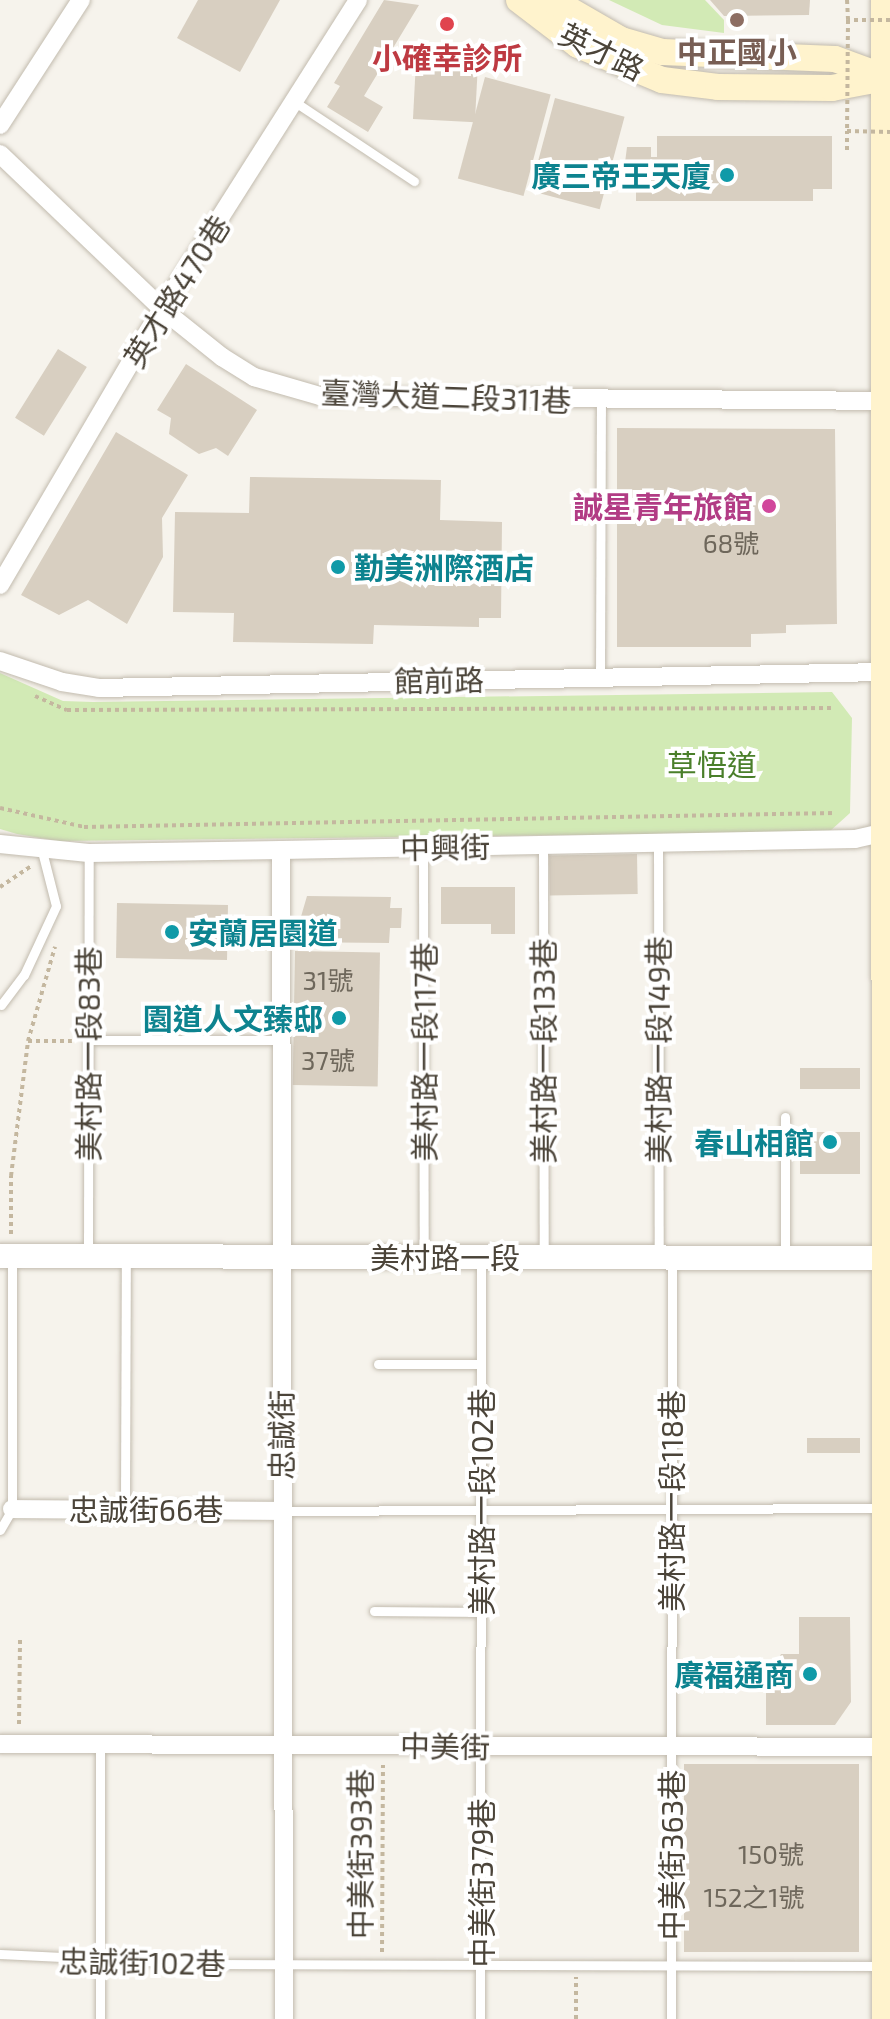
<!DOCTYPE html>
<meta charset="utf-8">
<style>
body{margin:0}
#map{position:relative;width:890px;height:2019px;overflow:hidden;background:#f6f3ec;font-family:"Exo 2","Noto Sans TC",sans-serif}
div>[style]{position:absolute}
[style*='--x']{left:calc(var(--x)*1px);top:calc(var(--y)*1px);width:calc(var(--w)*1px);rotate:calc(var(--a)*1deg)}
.green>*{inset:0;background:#d2eab5}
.building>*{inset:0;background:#d8cfc1;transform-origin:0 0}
.path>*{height:4px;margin-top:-2px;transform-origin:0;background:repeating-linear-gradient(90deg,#c4b79f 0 4px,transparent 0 8px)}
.roads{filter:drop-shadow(0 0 2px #c2bbae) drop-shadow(0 0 2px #c2bbae)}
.service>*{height:9px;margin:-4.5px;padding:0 4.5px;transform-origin:4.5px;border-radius:4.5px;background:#fff}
.minor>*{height:18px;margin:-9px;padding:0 9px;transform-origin:9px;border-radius:9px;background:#fff}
.tertiary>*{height:24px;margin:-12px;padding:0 12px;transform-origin:12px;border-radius:12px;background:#fff}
.secondary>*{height:26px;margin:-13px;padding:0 13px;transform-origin:13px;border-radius:13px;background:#fff3cd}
.path-bridge>*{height:4px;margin-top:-2px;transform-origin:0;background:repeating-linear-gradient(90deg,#c4b79f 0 4px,transparent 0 8px)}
.dots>*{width:22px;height:22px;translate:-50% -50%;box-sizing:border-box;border:4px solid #fff;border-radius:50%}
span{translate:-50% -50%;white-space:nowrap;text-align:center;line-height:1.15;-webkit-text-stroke:8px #fff;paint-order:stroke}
.number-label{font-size:26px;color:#6e675b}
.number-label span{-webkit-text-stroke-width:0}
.street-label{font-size:30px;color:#4b4439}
.education-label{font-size:30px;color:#785e54;font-weight:700}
.health-label{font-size:30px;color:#be3a42;font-weight:700}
.culture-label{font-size:30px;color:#0d838f;font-weight:700}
.right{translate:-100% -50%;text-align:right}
.left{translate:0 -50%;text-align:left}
.hotel-label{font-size:30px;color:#b23c85;font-weight:700}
.park-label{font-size:30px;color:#4a7f2a}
</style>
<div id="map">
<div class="green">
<i style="clip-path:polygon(609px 0,705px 0,724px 20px,724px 33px,662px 25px)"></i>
<i style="clip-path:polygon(0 673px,63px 701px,93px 702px,832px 692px,852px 718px,850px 813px,829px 832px,58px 841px,17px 834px,0 829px)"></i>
</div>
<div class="building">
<i style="clip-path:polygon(198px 0,280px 0,240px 72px,177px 38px)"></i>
<i style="clip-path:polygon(384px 0,419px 5px,364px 96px,383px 107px,368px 132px,327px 107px,340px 86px,334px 83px)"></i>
<i style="clip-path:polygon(710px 0,810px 0,809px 15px,724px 16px)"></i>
<i style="left:417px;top:42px;width:62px;height:77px;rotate:3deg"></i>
<i style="left:485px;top:77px;width:68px;height:105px;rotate:15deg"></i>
<i style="left:555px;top:98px;width:72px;height:96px;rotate:15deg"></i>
<i style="clip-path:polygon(657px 136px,832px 136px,832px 189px,813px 189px,813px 201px,636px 201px,636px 186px,622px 186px,627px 147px,651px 147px,651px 157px,657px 157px)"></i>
<i style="left:58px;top:349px;width:34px;height:81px;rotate:32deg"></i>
<i style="clip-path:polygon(186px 364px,257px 410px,228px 456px,216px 448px,199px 454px,169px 434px,171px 418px,157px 410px)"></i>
<i style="clip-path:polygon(617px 428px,835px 429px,837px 624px,786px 625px,786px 633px,751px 634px,751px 647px,617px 647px)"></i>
<i style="clip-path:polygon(116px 432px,188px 475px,162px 518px,163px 557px,127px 624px,88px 600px,59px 615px,21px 595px)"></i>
<i style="clip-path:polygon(250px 477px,441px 480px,440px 520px,502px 522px,501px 618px,479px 618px,479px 627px,374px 625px,373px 644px,233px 642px,234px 613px,173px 612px,175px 512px,249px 513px)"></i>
<i style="left:637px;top:854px;width:40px;height:88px;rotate:89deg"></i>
<i style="clip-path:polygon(441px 887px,515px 887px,515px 934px,491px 934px,491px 924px,441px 924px)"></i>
<i style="clip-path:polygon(307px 896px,391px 897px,390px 908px,402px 908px,401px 928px,390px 928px,389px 943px,286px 942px,286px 920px,300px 920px)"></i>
<i style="left:117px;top:903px;width:111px;height:55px;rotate:1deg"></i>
<i style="left:295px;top:951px;width:85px;height:134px;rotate:1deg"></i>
<i style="left:800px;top:1068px;width:60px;height:21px"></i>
<i style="left:800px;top:1132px;width:60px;height:42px"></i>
<i style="left:807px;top:1438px;width:53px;height:15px"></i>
<i style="clip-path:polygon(799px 1617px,850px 1617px,851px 1702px,835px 1725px,766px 1725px,766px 1683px,781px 1654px,799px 1654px)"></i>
<i style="left:684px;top:1764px;width:175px;height:188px"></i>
</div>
<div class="path">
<i style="--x:847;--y:0;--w:20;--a:87"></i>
<i style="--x:847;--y:150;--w:19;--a:-90"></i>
<i style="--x:35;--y:696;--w:35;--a:24"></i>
<i style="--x:67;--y:710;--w:768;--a:-0.15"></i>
<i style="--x:0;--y:808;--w:86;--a:12.7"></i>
<i style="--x:84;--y:827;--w:751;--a:-1.07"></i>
<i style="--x:0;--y:887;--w:37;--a:-34"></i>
<i style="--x:28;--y:1041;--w:46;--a:0"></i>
<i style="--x:11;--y:1234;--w:58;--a:-90"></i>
<i style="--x:11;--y:1176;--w:136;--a:-82.8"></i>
<i style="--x:28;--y:1041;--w:98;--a:-74"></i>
<i style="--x:19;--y:1724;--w:85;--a:-89.3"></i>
<i style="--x:382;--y:1952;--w:187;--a:-89.7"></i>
<i style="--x:576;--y:2019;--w:42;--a:-90"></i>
</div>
<div class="roads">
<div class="service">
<i style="--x:295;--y:102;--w:143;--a:33.6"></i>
<i style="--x:600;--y:676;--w:276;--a:-89.8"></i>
<i style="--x:658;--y:843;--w:414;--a:89.9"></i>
<i style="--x:543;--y:845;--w:412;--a:89.9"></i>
<i style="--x:423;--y:847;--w:410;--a:89.9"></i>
<i style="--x:1;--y:1005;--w:38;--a:-53"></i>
<i style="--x:24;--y:975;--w:76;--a:-65.1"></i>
<i style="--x:56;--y:906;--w:57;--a:-104.3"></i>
<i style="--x:88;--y:1040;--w:193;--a:0"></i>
<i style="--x:785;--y:1117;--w:140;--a:90"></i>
<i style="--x:88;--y:1256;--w:403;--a:-89.9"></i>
<i style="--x:378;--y:1364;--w:103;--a:0"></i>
<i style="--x:125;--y:1507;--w:248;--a:-89.8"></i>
<i style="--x:281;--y:1511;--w:600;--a:-0.29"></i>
<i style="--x:0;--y:1530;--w:24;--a:-60"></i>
<i style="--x:12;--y:1509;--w:252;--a:-90"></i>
<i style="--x:374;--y:1611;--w:108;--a:0.5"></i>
<i style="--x:100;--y:1744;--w:275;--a:90"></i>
<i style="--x:0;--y:1954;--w:207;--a:2.8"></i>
<i style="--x:207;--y:1964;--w:677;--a:0.17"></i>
<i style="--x:480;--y:2019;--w:761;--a:-89.92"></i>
<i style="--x:671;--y:2019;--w:758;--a:-89.92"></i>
</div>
<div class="minor">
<i style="--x:0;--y:125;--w:149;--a:-57.1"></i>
<i style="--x:0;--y:154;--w:224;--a:43.7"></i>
<i style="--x:162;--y:309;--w:77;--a:38.7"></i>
<i style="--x:222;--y:357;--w:38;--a:32"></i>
<i style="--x:254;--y:377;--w:69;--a:16.1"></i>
<i style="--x:320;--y:396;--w:570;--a:0.5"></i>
<i style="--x:0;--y:585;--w:320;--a:-59.6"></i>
<i style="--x:162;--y:309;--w:366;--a:-57.6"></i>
<i style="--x:0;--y:661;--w:65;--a:18.7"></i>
<i style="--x:62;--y:682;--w:37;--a:9"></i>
<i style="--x:99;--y:688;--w:782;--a:-1.17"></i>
<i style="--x:0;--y:844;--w:89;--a:5.8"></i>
<i style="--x:89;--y:853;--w:192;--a:-0.9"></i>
<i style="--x:281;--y:850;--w:574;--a:-1.1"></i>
<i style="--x:855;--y:839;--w:36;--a:-13"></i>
<i style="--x:281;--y:850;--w:1169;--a:89.85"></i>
<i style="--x:12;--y:1509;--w:269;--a:0.4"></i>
<i style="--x:0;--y:1744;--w:890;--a:0.19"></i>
</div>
<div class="tertiary">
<i style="--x:0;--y:1256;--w:890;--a:0.13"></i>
</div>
<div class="secondary">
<i style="--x:519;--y:0;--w:74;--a:37.3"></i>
<i style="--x:578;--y:45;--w:91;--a:22.6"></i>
<i style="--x:662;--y:80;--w:56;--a:7.1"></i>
<i style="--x:718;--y:87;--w:114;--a:0.5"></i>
<i style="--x:832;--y:88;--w:59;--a:-10.7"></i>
<i style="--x:552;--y:0;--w:80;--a:30.1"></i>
<i style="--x:621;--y:40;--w:43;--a:16.3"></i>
<i style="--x:662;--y:52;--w:173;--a:2.3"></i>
<i style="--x:835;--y:59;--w:52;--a:20.2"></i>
<i style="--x:884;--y:0;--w:2019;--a:89.97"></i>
</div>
</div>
<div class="path-bridge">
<i style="--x:890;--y:20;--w:42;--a:180"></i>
<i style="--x:848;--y:20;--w:111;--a:90.5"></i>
<i style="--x:847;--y:131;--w:43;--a:1.3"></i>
</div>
<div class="dots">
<i style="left:737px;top:20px;background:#8d6e63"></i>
<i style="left:447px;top:24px;background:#e0444e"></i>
<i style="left:727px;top:175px;background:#0f9aa8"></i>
<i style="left:769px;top:506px;background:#d1479c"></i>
<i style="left:338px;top:567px;background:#0f9aa8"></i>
<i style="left:172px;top:932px;background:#0f9aa8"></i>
<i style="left:339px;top:1018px;background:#0f9aa8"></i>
<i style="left:830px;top:1142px;background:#0f9aa8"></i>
<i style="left:810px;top:1674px;background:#0f9aa8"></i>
</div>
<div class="number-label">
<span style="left:731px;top:543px">68號</span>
<span style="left:328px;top:980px">31號</span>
<span style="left:328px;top:1060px">37號</span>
<span style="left:771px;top:1854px">150號</span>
<span style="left:754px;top:1897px">152之1號</span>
</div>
<div class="street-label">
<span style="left:602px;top:51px;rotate:26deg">英才路</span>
<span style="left:176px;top:291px;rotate:-58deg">英才路470巷</span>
<span style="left:446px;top:396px;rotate:2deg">臺灣大道二段311巷</span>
<span style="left:439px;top:680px;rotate:-1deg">館前路</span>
<span style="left:445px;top:847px;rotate:-1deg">中興街</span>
<span style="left:658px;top:1050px;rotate:-90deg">美村路一段149巷</span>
<span style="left:543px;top:1051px;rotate:-90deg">美村路一段133巷</span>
<span style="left:424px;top:1052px;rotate:-90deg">美村路一段117巷</span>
<span style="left:88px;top:1054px;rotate:-90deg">美村路一段83巷</span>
<span style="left:445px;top:1257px">美村路一段</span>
<span style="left:281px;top:1435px;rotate:-90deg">忠誠街</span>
<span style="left:671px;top:1501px;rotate:-90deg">美村路一段118巷</span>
<span style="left:481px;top:1502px;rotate:-90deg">美村路一段102巷</span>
<span style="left:146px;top:1509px">忠誠街66巷</span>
<span style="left:445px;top:1746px;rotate:1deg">中美街</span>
<span style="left:360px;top:1854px;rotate:-90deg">中美街393巷</span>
<span style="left:671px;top:1855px;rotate:-90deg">中美街363巷</span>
<span style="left:481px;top:1883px;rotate:-90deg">中美街379巷</span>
<span style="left:142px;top:1962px;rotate:1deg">忠誠街102巷</span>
</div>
<div class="education-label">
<span style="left:737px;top:51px">中正國小</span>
</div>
<div class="health-label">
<span style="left:447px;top:57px">小確幸診所</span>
</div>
<div class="culture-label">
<span class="right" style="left:711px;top:175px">廣三帝王天廈</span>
<span class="left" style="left:354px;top:567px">勤美洲際酒店</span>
<span class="left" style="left:188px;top:932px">安蘭居園道</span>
<span class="right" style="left:323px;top:1018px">園道人文臻邸</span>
<span class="right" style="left:814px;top:1142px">春山相館</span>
<span class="right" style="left:794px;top:1674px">廣福通商</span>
</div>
<div class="hotel-label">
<span class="right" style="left:753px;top:506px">誠星青年旅館</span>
</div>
<div class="park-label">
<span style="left:712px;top:764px">草悟道</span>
</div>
</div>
